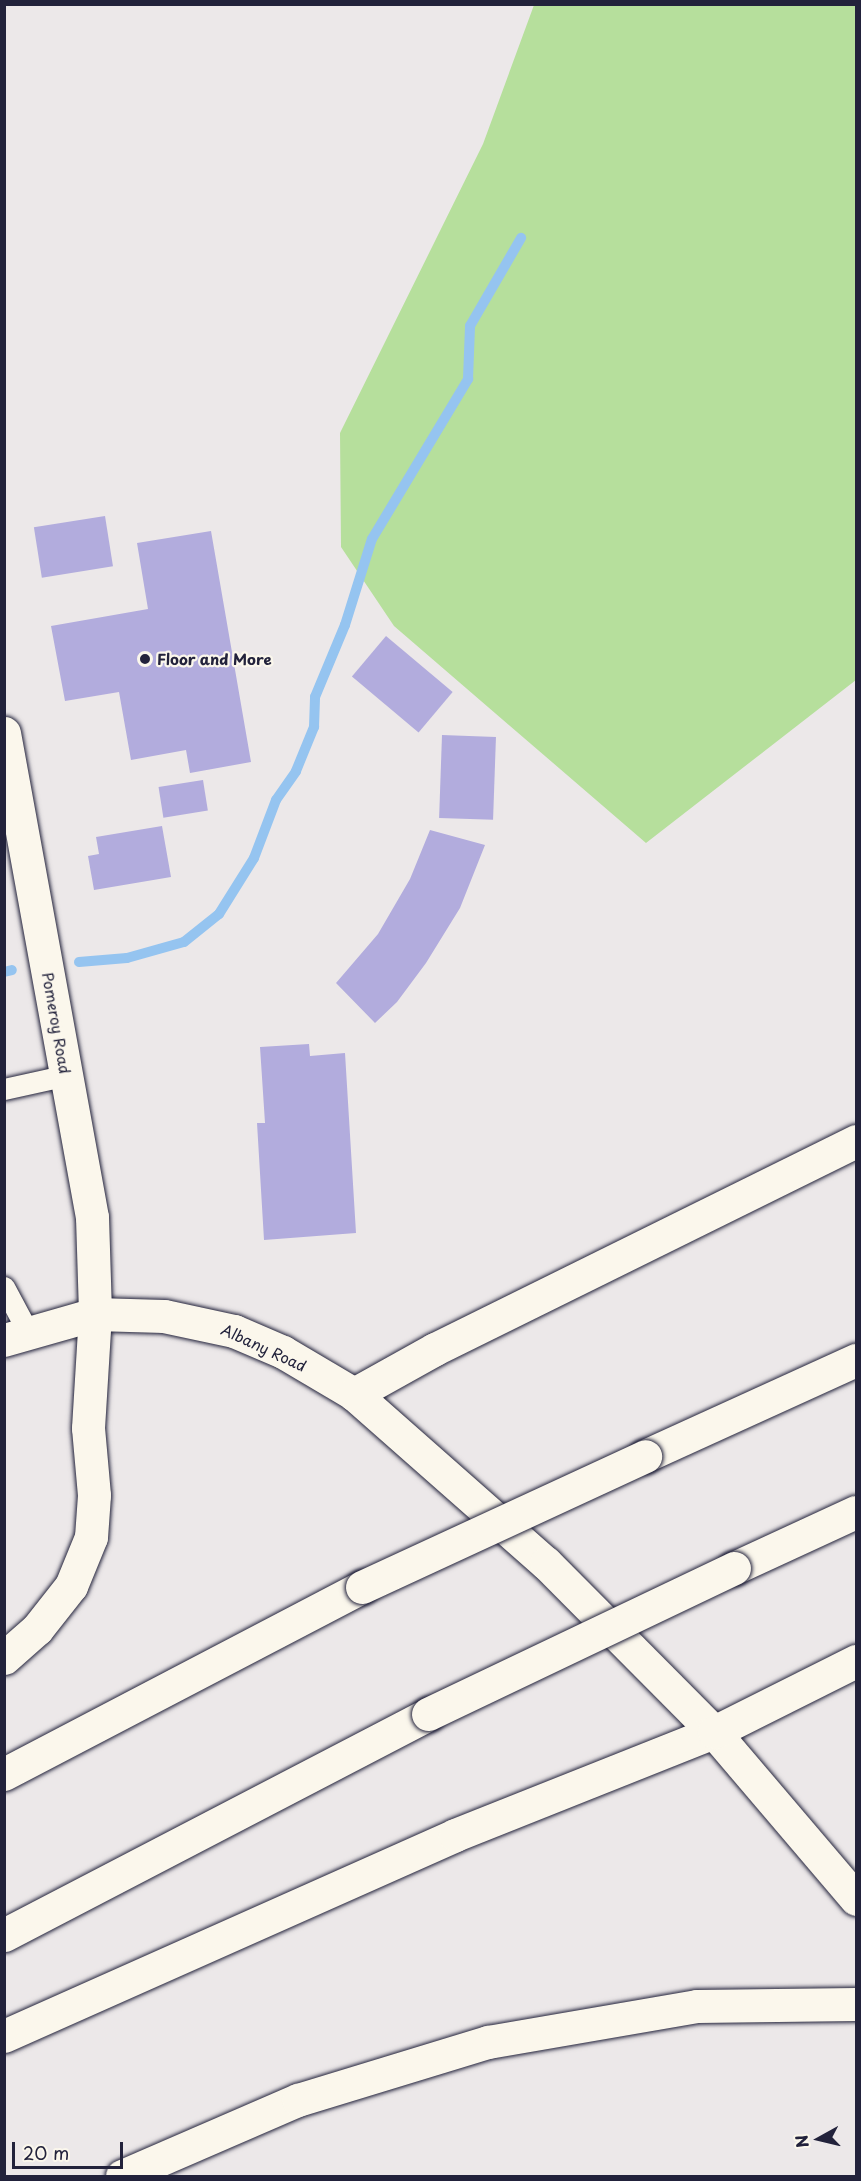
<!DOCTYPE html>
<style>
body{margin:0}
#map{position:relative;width:861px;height:2181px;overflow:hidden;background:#ece8e9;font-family:"Playpen Sans",sans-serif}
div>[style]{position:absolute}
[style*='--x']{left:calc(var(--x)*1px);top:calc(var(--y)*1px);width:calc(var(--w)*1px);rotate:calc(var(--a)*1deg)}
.green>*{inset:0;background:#b6df9c}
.stream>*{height:10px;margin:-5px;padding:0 5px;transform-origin:5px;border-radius:5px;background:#95c4f0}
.building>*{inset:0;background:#b2acdd;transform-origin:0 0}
.roads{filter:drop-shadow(0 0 2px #22223b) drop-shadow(0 0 2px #22223b)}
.lane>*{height:21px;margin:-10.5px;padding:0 10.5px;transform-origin:10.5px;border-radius:10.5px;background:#fbf7ec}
.secondary>*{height:33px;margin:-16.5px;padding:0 16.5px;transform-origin:16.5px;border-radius:16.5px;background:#fbf7ec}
.highway>*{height:33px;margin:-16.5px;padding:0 16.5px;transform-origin:16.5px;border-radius:16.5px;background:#fbf7ec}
.bridges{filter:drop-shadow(0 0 2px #22223b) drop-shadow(0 0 2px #22223b)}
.highway-bridge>*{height:33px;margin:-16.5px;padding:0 16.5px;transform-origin:16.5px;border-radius:16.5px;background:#fbf7ec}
.dots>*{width:16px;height:16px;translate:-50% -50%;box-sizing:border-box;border:3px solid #fbf7ec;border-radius:50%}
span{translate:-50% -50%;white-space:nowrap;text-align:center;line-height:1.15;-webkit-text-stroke:4.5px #fbf7ec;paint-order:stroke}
.poi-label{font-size:15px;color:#22223b;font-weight:700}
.left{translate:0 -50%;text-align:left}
.street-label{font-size:15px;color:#22223b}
.frame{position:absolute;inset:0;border:6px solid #22223b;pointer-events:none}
.north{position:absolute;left:789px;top:2109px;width:60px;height:60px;-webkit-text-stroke:4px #fbf7ec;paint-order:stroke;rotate:262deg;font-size:16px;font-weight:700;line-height:24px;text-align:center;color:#22223b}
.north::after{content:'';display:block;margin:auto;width:21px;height:27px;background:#22223b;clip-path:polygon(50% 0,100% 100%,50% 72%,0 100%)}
.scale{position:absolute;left:12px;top:2142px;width:111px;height:27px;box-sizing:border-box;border:3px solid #22223b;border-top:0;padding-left:8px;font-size:18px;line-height:21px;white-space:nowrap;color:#22223b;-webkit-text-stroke:4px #fbf7ec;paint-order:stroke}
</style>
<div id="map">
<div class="green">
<i style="clip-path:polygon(534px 5px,856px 5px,856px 680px,646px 843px,394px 626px,341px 547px,340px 433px,483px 144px)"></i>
</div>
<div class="stream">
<i style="--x:79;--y:962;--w:48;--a:-4.8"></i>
<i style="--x:127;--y:958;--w:59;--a:-15.7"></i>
<i style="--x:184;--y:942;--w:45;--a:-38.7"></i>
<i style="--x:219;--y:914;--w:66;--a:-58"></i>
<i style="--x:254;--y:858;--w:62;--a:-69.2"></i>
<i style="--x:276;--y:800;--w:35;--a:-55"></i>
<i style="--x:296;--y:771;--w:48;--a:-67.8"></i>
<i style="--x:314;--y:727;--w:30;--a:-88"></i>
<i style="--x:315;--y:697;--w:78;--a:-67.4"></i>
<i style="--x:345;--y:625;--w:90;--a:-72.6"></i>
<i style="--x:372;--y:539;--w:187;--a:-59"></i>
<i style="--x:468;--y:379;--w:53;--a:-87.8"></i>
<i style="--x:470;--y:326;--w:102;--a:-59.9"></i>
<i style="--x:4;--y:972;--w:8;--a:-14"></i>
</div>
<div class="building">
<i style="left:105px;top:516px;width:51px;height:72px;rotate:81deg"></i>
<i style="clip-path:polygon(211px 531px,251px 762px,190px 773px,186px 750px,131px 760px,119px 692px,65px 701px,51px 626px,148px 609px,137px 543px)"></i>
<i style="left:386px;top:636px;width:87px;height:53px;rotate:40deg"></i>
<i style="left:442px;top:735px;width:54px;height:83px;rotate:2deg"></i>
<i style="left:203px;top:780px;width:31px;height:45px;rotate:81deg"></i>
<i style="clip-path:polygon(162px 826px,171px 877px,94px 890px,88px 856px,99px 854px,96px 837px)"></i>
<i style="clip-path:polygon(430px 830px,485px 845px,460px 908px,426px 963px,397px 1002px,375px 1023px,336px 983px,378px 934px,410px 879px)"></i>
<i style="clip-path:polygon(309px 1044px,310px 1056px,345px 1053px,356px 1233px,264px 1240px,257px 1123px,265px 1123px,260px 1047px)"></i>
</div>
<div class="roads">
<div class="lane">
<i style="--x:4;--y:1089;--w:65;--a:-12.5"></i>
<i style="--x:4;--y:1287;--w:51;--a:61.9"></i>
</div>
<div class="secondary">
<i style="--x:4;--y:733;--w:492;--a:79.7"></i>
<i style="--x:92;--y:1217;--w:97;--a:88.2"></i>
<i style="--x:4;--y:1340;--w:95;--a:-15.9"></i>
<i style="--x:95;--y:1314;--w:69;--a:1.7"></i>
<i style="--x:164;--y:1316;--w:72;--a:12.1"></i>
<i style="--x:234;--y:1331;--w:53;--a:23.2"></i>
<i style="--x:283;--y:1352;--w:82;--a:30.6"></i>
</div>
<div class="highway">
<i style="--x:856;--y:1141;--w:470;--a:153.7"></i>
<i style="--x:435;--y:1349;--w:93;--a:150.9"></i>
<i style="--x:354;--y:1394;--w:256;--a:41.4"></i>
<i style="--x:546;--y:1563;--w:238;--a:45.2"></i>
<i style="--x:714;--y:1732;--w:219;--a:49.6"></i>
<i style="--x:645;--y:1456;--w:232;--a:-24.5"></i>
<i style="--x:734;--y:1568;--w:134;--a:-24.7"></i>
<i style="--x:4;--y:1658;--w:44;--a:-41.3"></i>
<i style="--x:37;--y:1629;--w:55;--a:-51.7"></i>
<i style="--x:71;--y:1586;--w:53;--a:-67.8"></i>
<i style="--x:91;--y:1537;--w:42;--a:-85.9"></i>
<i style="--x:94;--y:1495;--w:67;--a:-95.1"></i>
<i style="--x:88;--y:1428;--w:114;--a:-86.5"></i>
<i style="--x:4;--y:1774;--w:404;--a:-27.6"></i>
<i style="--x:4;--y:1935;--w:478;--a:-27.5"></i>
<i style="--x:4;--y:2036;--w:494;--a:-24"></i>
<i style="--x:455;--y:1835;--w:279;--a:-21.7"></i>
<i style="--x:714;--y:1732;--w:159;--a:-26.6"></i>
<i style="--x:122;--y:2176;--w:192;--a:-23.4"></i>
<i style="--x:298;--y:2100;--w:199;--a:-17"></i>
<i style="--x:488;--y:2042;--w:212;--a:-9.8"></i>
<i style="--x:697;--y:2006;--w:159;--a:-0.7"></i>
</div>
</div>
<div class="bridges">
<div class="highway-bridge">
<i style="--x:362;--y:1587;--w:312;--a:-24.8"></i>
<i style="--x:428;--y:1714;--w:339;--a:-25.5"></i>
</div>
</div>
<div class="dots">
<i style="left:145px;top:659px;background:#22223b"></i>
</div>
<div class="poi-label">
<span class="left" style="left:157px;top:659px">Floor and More</span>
</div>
<div class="street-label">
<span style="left:57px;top:1023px;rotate:80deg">Pomeroy Road</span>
<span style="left:264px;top:1347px;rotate:25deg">Albany Road</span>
</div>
<div class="frame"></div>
<div class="north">N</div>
<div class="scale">20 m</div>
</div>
